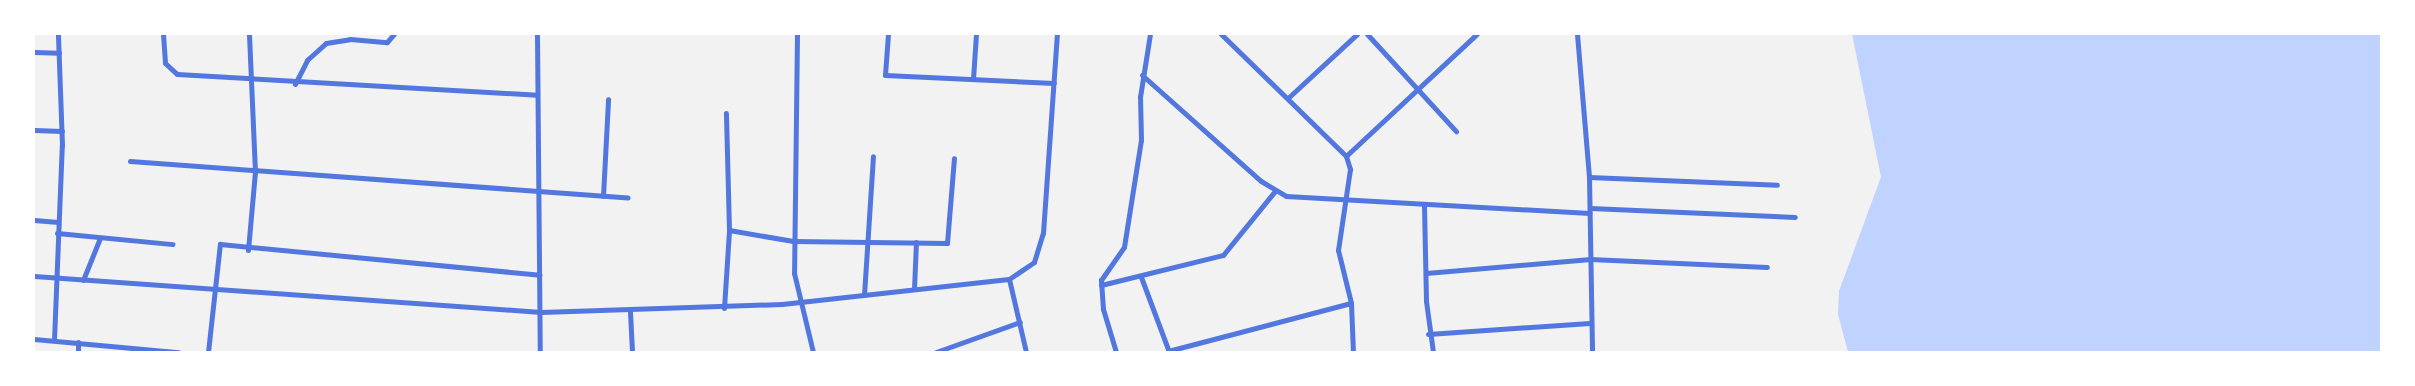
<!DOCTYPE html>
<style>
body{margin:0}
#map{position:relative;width:2415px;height:386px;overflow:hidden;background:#f2f2f2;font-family:Figtree,sans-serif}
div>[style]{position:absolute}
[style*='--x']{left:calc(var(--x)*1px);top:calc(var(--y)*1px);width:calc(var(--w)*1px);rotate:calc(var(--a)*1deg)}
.water>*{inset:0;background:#bfd3fe}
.minor>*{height:5px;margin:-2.5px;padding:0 2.5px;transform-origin:2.5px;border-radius:2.5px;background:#5277de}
span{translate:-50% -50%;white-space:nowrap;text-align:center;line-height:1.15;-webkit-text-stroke:5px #fff;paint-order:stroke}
.frame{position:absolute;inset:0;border:35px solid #fff;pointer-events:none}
</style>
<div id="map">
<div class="water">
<i style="clip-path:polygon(1852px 34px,2381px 34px,2381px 352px,1848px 352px,1838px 314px,1839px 291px,1881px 177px)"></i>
</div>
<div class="minor">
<i style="--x:163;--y:34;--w:29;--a:86"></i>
<i style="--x:165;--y:63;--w:16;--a:43"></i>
<i style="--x:177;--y:74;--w:360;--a:3.3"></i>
<i style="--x:537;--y:34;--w:318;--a:89.5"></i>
<i style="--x:797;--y:34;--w:239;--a:90.7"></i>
<i style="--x:794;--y:273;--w:81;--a:76.5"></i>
<i style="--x:888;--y:34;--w:41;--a:94.2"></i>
<i style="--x:885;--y:75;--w:169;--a:2.7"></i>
<i style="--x:1221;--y:34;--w:175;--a:44.3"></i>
<i style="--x:1346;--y:156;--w:14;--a:73"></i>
<i style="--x:1350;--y:169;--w:82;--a:98.4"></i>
<i style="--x:1338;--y:250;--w:55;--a:76.2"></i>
<i style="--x:1351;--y:303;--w:49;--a:87.7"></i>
<i style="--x:1367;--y:34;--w:132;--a:47.5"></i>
<i style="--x:1577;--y:34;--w:144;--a:85.2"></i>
<i style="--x:1589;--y:177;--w:175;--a:89"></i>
<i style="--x:34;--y:52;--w:25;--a:2"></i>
<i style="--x:1142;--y:75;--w:159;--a:41.7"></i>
<i style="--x:1261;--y:181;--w:29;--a:31"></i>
<i style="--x:1286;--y:196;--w:304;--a:3.2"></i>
<i style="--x:973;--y:79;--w:45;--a:-86.2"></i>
<i style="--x:295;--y:84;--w:27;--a:-63"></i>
<i style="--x:307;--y:60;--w:25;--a:-42"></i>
<i style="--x:326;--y:43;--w:24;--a:-9"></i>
<i style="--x:350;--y:39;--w:37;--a:5"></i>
<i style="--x:387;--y:42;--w:11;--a:-49"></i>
<i style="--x:1289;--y:97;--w:93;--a:-42.8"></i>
<i style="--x:34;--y:130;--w:28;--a:2"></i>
<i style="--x:1346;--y:156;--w:179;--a:-43"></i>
<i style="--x:130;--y:161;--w:499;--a:4.2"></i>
<i style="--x:1589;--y:177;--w:188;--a:2.4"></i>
<i style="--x:603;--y:196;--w:97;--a:-87"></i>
<i style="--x:1424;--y:205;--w:96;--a:88.8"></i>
<i style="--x:1426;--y:301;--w:51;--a:82.2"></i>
<i style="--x:1590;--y:208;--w:205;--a:2.5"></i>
<i style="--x:34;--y:220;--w:24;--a:5"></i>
<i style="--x:729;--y:230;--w:65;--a:9.8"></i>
<i style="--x:793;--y:241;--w:154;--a:0.7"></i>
<i style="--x:947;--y:243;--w:85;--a:-85.3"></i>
<i style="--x:57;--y:233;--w:116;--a:5.5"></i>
<i style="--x:248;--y:250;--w:78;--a:-84.9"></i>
<i style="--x:255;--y:172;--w:138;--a:-92.5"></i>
<i style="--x:1426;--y:273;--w:165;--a:-4.9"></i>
<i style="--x:1590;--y:259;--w:177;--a:2.6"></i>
<i style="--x:34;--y:276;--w:508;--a:4.06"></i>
<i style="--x:541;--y:312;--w:241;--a:-1.9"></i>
<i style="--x:782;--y:304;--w:228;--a:-6.3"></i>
<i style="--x:1009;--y:279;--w:30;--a:-34"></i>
<i style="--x:1034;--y:262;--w:30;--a:-73"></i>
<i style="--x:1043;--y:233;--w:199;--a:-86"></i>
<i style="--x:1141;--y:277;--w:80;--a:69.5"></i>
<i style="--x:1009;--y:279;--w:75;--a:76.9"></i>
<i style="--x:83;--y:280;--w:45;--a:-68"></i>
<i style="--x:1101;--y:285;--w:126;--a:-13.8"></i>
<i style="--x:1223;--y:255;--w:82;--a:-50.9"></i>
<i style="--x:914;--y:289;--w:47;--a:-87.6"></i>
<i style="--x:864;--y:295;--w:139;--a:-86.3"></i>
<i style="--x:724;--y:308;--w:78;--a:-86.3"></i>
<i style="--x:729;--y:230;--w:117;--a:-91.5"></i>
<i style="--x:630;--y:312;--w:40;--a:87.1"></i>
<i style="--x:1428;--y:334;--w:162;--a:-3.9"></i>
<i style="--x:34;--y:339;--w:145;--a:5.2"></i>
<i style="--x:54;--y:340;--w:195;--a:-87.7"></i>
<i style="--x:62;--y:145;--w:111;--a:-92.1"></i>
<i style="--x:1168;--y:351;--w:189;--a:-14.7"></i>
<i style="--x:78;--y:352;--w:10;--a:-90"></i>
<i style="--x:208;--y:352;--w:109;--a:-83.7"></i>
<i style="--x:220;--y:244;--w:321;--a:5.5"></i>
<i style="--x:936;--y:352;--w:89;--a:-19.7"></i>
<i style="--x:1116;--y:352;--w:45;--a:-106.8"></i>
<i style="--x:1103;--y:309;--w:29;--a:-94"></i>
<i style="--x:1101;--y:280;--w:40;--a:-55.1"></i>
<i style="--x:1124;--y:247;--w:108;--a:-81"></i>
<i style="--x:1141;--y:140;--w:43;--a:-91.3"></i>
<i style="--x:1140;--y:97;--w:64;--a:-81"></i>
</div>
<div class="frame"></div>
</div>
